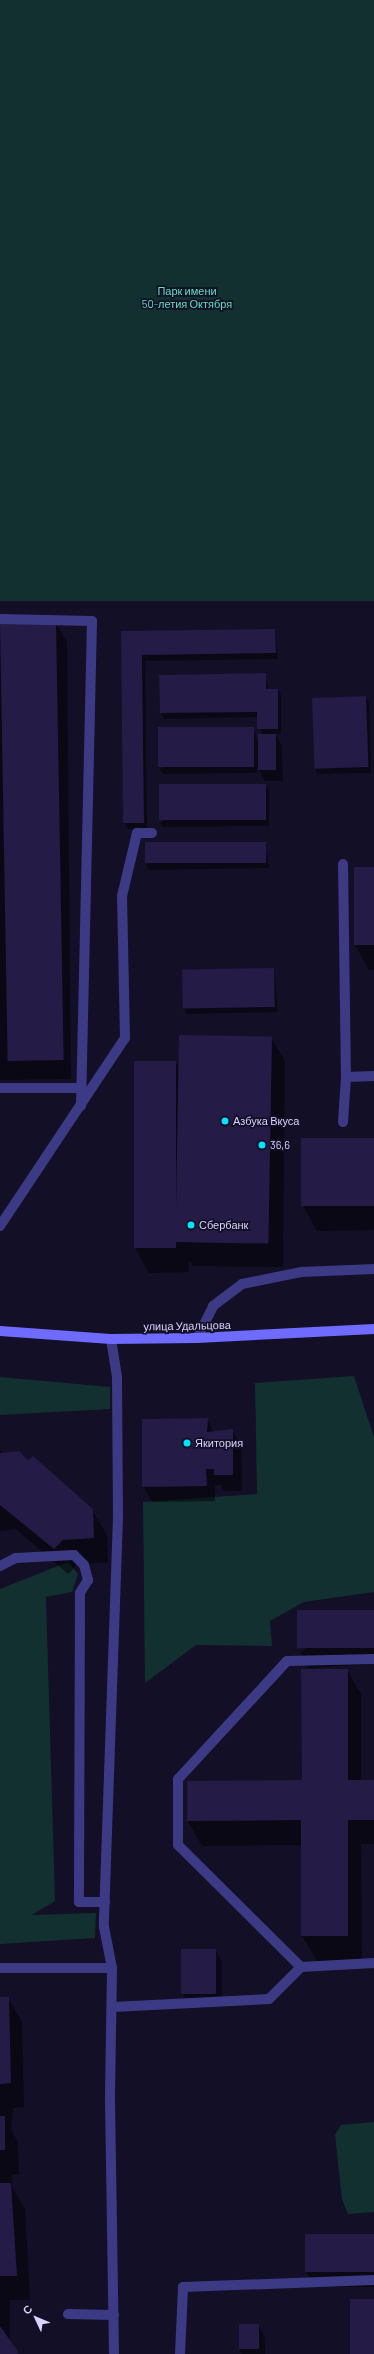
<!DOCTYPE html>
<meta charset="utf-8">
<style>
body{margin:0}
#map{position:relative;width:374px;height:2354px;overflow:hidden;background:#130f26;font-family:Barlow,sans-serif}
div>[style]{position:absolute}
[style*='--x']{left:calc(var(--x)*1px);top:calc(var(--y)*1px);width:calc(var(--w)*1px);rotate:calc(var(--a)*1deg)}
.green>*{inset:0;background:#12302f;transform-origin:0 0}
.shadow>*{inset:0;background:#0007}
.building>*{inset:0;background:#241b47;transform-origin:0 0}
.lane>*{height:10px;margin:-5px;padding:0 5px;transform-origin:5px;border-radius:5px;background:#3d3a85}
.secondary>*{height:10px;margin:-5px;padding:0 5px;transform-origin:5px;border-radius:5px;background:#6f6bff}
.dots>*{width:11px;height:11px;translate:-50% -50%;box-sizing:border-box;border:2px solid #130f26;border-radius:50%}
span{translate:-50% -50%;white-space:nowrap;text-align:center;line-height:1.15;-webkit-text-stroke:3.5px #130f26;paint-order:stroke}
.park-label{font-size:11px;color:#5fe0c0}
.poi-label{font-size:11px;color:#d9d4ff}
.left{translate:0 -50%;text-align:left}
.street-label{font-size:11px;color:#d9d4ff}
.north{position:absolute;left:16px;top:2298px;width:40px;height:40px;-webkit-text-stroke:3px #130f26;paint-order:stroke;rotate:314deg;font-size:11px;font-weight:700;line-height:16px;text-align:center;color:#d9d4ff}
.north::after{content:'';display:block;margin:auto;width:14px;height:18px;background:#d9d4ff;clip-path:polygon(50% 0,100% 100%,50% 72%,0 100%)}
</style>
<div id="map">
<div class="green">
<i style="left:0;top:0;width:374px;height:601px"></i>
<i style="clip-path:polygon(354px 1376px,374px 1437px,374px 1592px,304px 1602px,270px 1621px,272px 1646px,196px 1645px,145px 1683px,143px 1502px,257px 1494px,255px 1383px)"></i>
<i style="clip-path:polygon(0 1377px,110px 1387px,110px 1409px,0 1415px)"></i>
<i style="clip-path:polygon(68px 1562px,78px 1574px,72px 1592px,46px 1597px,55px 1901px,32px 1915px,96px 1913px,95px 1938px,0 1944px,0 1589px)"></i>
<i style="clip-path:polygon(374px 2122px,374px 2212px,348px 2214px,342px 2199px,335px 2135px,341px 2125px)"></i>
</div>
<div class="shadow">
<i style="clip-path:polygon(56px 623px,67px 642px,71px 1079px,0 1080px,0 624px)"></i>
<i style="clip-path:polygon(275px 630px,278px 659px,145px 661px,147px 829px,128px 829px,124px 823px,122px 632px)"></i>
<i style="clip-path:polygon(265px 674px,269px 690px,278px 690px,281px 695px,281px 734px,275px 734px,282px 746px,283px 781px,265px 781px,257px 767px,257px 773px,163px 774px,159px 769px,253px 728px,259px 746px,262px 735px,258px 717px,164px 719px,161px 713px)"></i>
<i style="clip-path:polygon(366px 697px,369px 703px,371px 773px,318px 774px,315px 769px)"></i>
<i style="clip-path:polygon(265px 785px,269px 791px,269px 826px,163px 827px,160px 822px)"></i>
<i style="clip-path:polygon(265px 843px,269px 868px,149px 870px,146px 864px)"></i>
<i style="clip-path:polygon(374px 868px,374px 970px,369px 970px,355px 945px)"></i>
<i style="clip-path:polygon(274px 969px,278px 1012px,187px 1014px,184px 1008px)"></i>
<i style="clip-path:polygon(271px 1037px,285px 1061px,283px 1267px,193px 1266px,189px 1261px,189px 1272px,149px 1273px,135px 1248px,135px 1062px,176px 1062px,180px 1069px)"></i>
<i style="clip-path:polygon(374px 1139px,374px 1230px,317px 1231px,303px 1206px)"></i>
<i style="clip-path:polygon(207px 1419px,214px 1432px,232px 1430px,241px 1446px,242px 1491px,224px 1491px,221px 1485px,215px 1485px,215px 1501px,152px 1502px,143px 1486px)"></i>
<i style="clip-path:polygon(0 1449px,3px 1454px,28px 1461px,92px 1510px,107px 1535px,108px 1562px,77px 1565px,68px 1574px,16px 1529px,0 1531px)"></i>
<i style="clip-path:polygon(374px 1611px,374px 1664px,309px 1668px,300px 1652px)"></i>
<i style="clip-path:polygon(347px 1670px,361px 1694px,361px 1781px,374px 1781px,374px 1844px,361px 1844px,362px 1961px,317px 1961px,302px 1936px,302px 1845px,202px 1846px,188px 1821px,303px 1781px)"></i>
<i style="clip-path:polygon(182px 1950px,216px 1950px,222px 1962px,222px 2006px,189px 2006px,183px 1994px)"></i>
<i style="clip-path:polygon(0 1997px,8px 1998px,22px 2022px,24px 2107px,13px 2108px,11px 2130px,18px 2142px,19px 2174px,12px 2175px,12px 2187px,25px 2209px,30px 2300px,10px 2300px,10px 2341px,18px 2354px,0 2354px)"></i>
<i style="clip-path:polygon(374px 2235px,374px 2287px,315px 2287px,306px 2271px)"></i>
<i style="clip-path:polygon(258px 2325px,265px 2337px,265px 2354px,242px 2354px,239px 2349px)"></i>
</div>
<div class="building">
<i style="left:56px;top:622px;width:438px;height:56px;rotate:89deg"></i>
<i style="clip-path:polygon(275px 629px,276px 653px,142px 655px,144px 823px,123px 823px,121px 631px)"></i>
<i style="clip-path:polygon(266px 673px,266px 689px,278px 689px,278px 729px,257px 729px,257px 712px,160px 713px,159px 675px)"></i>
<i style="left:366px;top:696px;width:71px;height:54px;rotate:88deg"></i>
<i style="left:254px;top:727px;width:40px;height:96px;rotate:90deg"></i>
<i style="left:258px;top:734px;width:18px;height:36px"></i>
<i style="left:266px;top:784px;width:36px;height:107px;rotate:90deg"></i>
<i style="left:266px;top:842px;width:21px;height:121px;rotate:90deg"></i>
<i style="left:354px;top:867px;width:20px;height:78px"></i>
<i style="left:274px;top:968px;width:39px;height:92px;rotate:89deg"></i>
<i style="left:179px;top:1035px;width:93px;height:207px;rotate:1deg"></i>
<i style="left:134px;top:1061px;width:42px;height:187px"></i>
<i style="left:374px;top:1138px;width:68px;height:73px;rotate:90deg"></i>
<i style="clip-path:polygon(208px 1418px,207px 1432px,233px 1429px,233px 1475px,214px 1475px,214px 1469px,206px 1469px,207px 1486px,142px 1487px,142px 1419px)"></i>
<i style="clip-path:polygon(19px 1451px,28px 1460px,33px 1456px,93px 1509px,94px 1538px,63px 1540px,54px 1549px,0 1505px,0 1453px)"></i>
<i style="left:374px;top:1610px;width:38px;height:77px;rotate:90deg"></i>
<i style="clip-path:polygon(301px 1669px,348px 1669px,348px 1780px,374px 1780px,374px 1820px,348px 1820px,348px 1936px,301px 1936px,301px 1820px,187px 1821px,187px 1781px,302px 1780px)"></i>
<i style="left:181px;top:1949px;width:35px;height:45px"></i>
<i style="clip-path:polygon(0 1997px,9px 1997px,11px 2083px,0 2084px)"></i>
<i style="left:5px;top:2116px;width:34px;height:5px;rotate:90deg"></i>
<i style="clip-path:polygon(0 2183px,11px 2183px,17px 2276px,0 2276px)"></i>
<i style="left:305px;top:2234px;width:69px;height:38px"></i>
<i style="left:350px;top:2299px;width:24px;height:55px"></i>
<i style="left:239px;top:2324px;width:20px;height:25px"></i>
<i style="clip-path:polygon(0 2326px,17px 2350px,18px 2354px,0 2354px)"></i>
</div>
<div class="lane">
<i style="--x:0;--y:619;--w:92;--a:1.2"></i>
<i style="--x:92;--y:621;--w:485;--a:91.3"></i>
<i style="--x:343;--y:864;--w:213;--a:89.2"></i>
<i style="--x:346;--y:1077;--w:28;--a:-2"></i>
<i style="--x:0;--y:1088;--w:82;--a:0"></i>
<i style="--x:343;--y:1122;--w:45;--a:-86.2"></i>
<i style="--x:0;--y:1226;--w:226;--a:-56.4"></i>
<i style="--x:125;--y:1038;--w:142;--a:-91.2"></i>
<i style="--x:122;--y:896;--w:65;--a:-76.6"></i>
<i style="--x:137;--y:833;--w:15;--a:0"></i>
<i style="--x:197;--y:1338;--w:36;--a:-63"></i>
<i style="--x:213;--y:1306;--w:36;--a:-37"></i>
<i style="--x:242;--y:1284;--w:60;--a:-11.5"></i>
<i style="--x:301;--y:1272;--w:73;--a:-2.4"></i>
<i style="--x:111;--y:1339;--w:38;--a:81"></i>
<i style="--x:117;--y:1377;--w:140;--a:89.6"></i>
<i style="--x:118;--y:1517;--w:410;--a:92"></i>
<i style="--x:104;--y:1927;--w:42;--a:79"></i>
<i style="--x:112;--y:1968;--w:132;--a:90.9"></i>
<i style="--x:110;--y:2100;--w:254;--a:89.1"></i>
<i style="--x:0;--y:1566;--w:18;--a:-27"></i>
<i style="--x:16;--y:1558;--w:58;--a:-3"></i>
<i style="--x:74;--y:1555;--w:14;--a:45"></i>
<i style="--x:84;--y:1565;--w:16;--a:75"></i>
<i style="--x:88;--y:1580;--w:15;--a:122"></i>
<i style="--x:80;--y:1593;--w:309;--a:90.2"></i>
<i style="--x:79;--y:1902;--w:26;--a:0"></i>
<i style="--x:374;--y:1659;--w:87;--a:178.7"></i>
<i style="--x:287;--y:1661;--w:161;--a:132.7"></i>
<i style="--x:178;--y:1779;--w:66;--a:90"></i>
<i style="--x:178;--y:1845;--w:173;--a:44.8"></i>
<i style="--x:301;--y:1967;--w:73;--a:-3.1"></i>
<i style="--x:0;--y:1968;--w:112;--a:0"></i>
<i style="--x:113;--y:2007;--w:156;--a:-2.9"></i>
<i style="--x:269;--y:1999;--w:45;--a:-45"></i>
<i style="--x:68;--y:2314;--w:46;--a:1.2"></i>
<i style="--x:180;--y:2354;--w:67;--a:-87.4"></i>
<i style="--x:183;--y:2287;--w:191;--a:-2.1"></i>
</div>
<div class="secondary">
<i style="--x:0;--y:1331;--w:111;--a:4.1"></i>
<i style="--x:111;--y:1339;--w:86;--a:-0.7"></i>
<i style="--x:197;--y:1338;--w:177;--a:-2.9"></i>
</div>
<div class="dots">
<i style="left:225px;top:1121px;background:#00e5ff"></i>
<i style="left:262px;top:1145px;background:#00e5ff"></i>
<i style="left:191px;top:1225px;background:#00e5ff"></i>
<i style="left:187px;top:1443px;background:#00e5ff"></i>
</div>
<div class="park-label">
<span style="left:187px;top:298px">Парк имени<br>50-летия Октября</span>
</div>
<div class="poi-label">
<span class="left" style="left:233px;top:1121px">Азбука Вкуса</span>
<span class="left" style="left:270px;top:1145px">36,6</span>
<span class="left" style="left:199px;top:1225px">Сбербанк</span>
<span class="left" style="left:195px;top:1443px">Якитория</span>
</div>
<div class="street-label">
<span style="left:187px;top:1326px;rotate:-1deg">улица Удальцова</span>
</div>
<div class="north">С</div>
</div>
